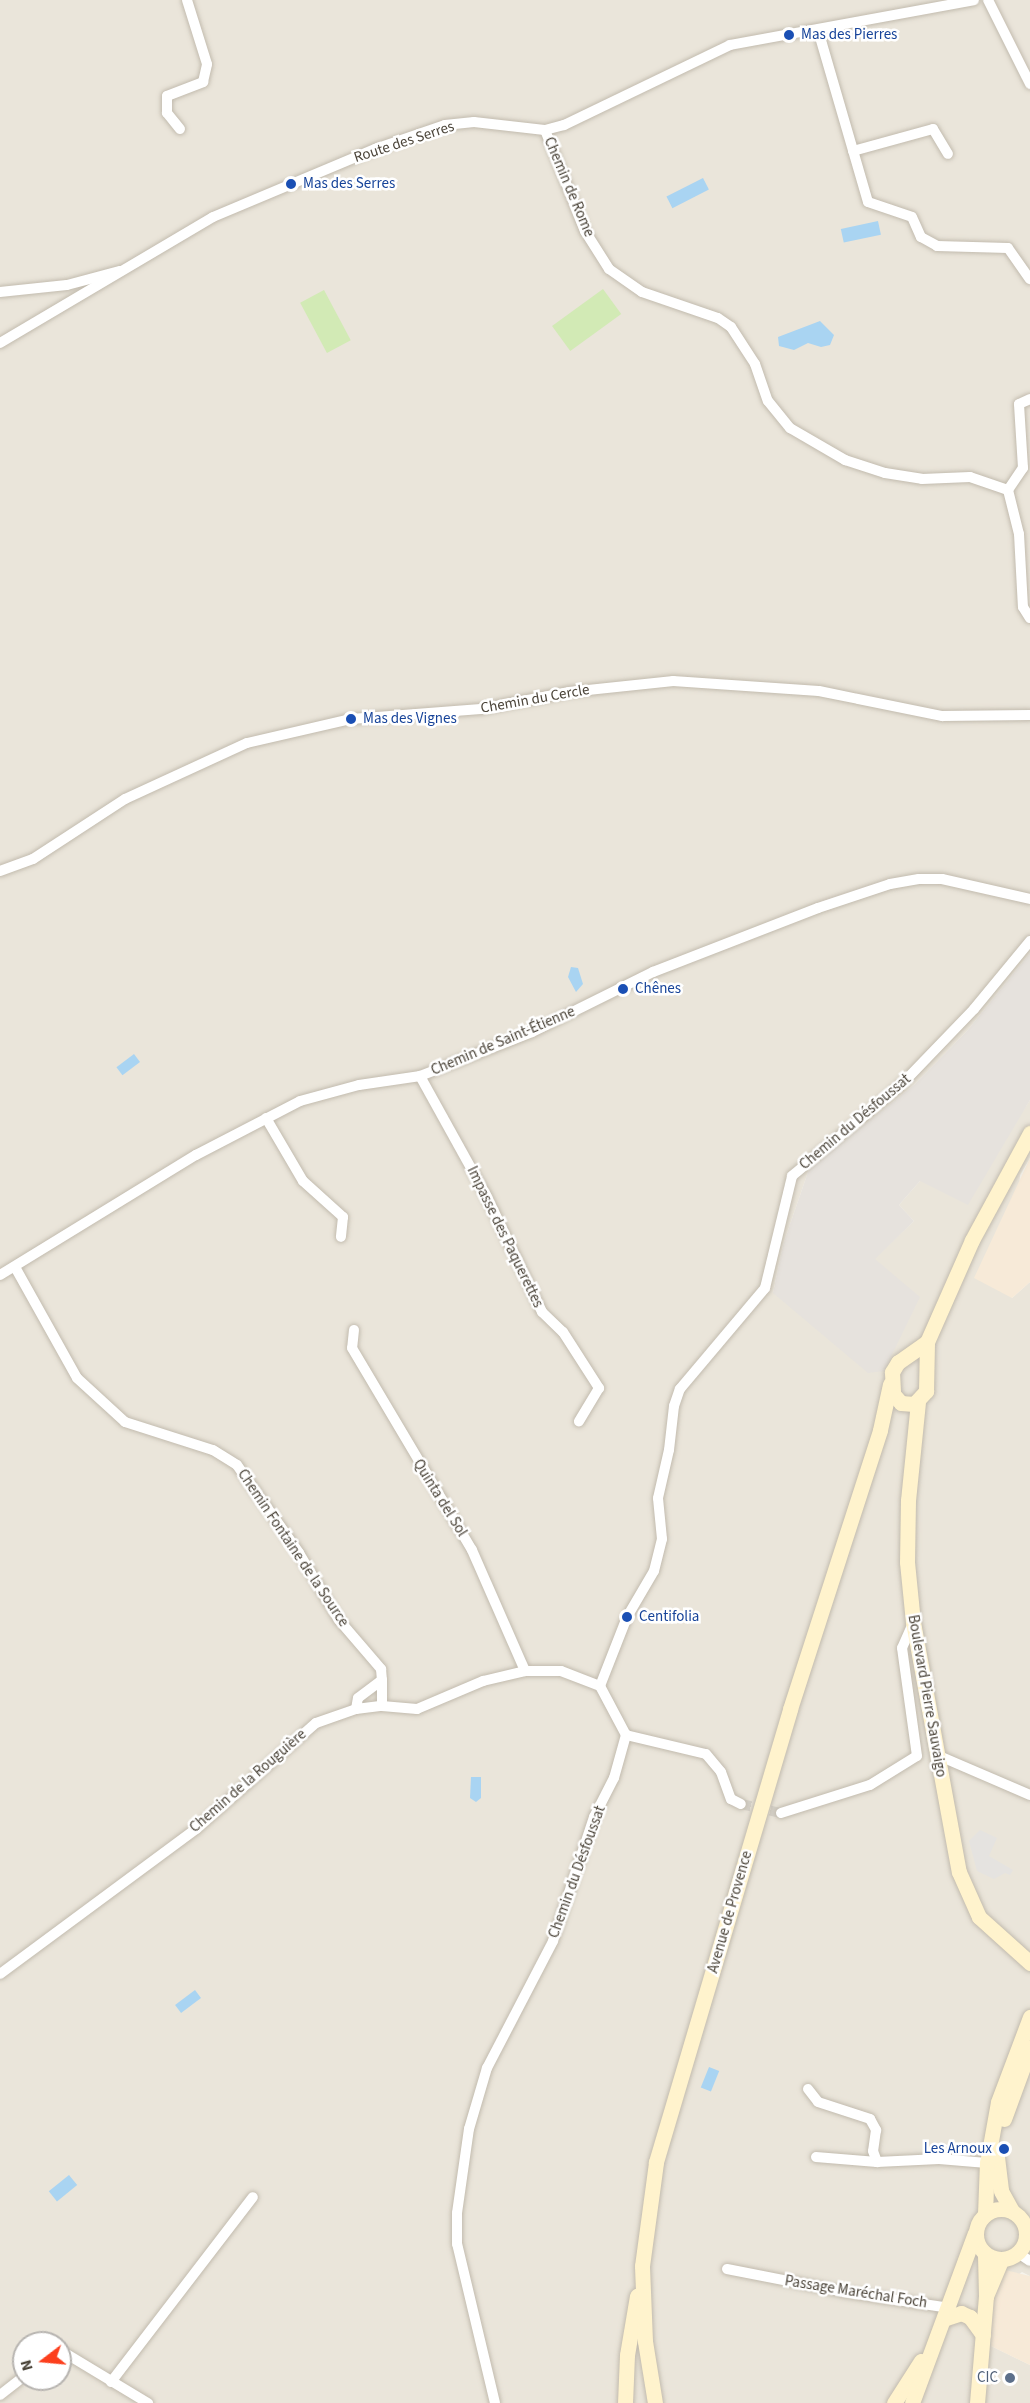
<!DOCTYPE html>
<meta charset="utf-8">
<style>
body{margin:0}
#map{position:relative;width:1030px;height:2403px;overflow:hidden;background:#f6f3ec;font-family:"Source Sans 3",sans-serif}
div>[style]{position:absolute}
[style*='--x']{left:calc(var(--x)*1px);top:calc(var(--y)*1px);width:calc(var(--w)*1px);rotate:calc(var(--a)*1deg)}
.residential>*{inset:0;background:#eae5da}
.commercial>*{inset:0;background:#f7ead8}
.industrial>*{inset:0;background:#e6e2dd}
.green>*{inset:0;background:#d2eab5;transform-origin:0 0}
.parking>*{inset:0;background:#e5e3e0}
.water>*{inset:0;background:#a9d4f2;transform-origin:0 0}
.street-tunnel>*{height:10px;margin-top:-5px;transform-origin:0;background:repeating-linear-gradient(90deg,#d4d0c8 0 10px,transparent 0 15px)}
.roads{filter:drop-shadow(0 0 2px #c2bbae) drop-shadow(0 0 2px #c2bbae)}
.street>*{height:10px;margin:-5px;padding:0 5px;transform-origin:5px;border-radius:5px;background:#fff}
.secondary>*{height:15px;margin:-7.5px;padding:0 7.5px;transform-origin:7.5px;border-radius:7.5px;background:#fff3cd}
.secondary>.ring{margin:-7.5px;padding:0;box-sizing:content-box;background:none;border:15px solid #fff3cd;border-radius:50%}
.dots>*{width:16px;height:16px;translate:-50% -50%;box-sizing:border-box;border:3px solid #fff;border-radius:50%}
span{translate:-50% -50%;white-space:nowrap;text-align:center;line-height:1.15;-webkit-text-stroke:5px #fff;paint-order:stroke}
.transit-label{font-size:15px;color:#164399}
.left{translate:0 -50%;text-align:left}
.right{translate:-100% -50%;text-align:right}
.street-label{font-size:15px;color:#4b4439}
.service-label{font-size:15px;color:#4e5e75}
.north{position:absolute;left:12px;top:2331px;width:60px;height:60px;box-sizing:border-box;background:#fff;border:2px solid #b7b4b0;border-radius:50%;rotate:254deg;font-size:16px;font-weight:700;line-height:24px;text-align:center;color:#4b4439}
.north::after{content:'';display:block;margin:auto;width:21px;height:27px;background:#fc3f1d;clip-path:polygon(50% 0,100% 100%,50% 72%,0 100%)}
</style>
<div id="map">
<div class="residential">
<i style="clip-path:polygon(evenodd,0 0,1030px 0,1030px 953px,967px 1031px,915px 1084px,809px 1169px,783px 1245px,773px 1293px,875px 1258px,914px 1221px,899px 1205px,920px 1181px,1023px 1111px,1030px 1100px,1030px 1158px,1020px 1175px,1012px 1298px,1030px 1282px,1030px 2276px,1022px 2272px,992px 2294px,991px 2346px,1030px 2365px,1030px 2403px,0 2403px,0 0,24px 2343px,60px 2343px,60px 2379px,24px 2379px,24px 2343px)"></i>
</div>
<div class="commercial">
<i style="clip-path:polygon(1030px 1158px,1030px 1282px,1012px 1298px,974px 1278px)"></i>
<i style="clip-path:polygon(1005px 2270px,1030px 2276px,1030px 2365px,991px 2346px,992px 2294px)"></i>
</div>
<div class="industrial">
<i style="clip-path:polygon(1030px 953px,1030px 1100px,968px 1205px,920px 1181px,899px 1205px,914px 1221px,875px 1259px,920px 1297px,884px 1371px,868px 1373px,773px 1293px,783px 1245px,809px 1169px,915px 1084px,967px 1031px)"></i>
</div>
<div class="green">
<i style="left:603px;top:289px;width:31px;height:63px;rotate:54deg"></i>
<i style="left:324px;top:290px;width:57px;height:27px;rotate:62deg"></i>
</div>
<div class="parking">
<i style="clip-path:polygon(980px 1830px,997px 1838px,989px 1856px,1013px 1870px,1010px 1875px,1005px 1873px,994px 1879px,977px 1871px,969px 1841px)"></i>
</div>
<div class="water">
<i style="left:703px;top:178px;width:13px;height:41px;rotate:63deg"></i>
<i style="left:878px;top:221px;width:14px;height:38px;rotate:78deg"></i>
<i style="clip-path:polygon(820px 321px,834px 335px,830px 345px,821px 347px,808px 343px,794px 350px,779px 346px,778px 337px)"></i>
<i style="clip-path:polygon(571px 967px,578px 968px,583px 984px,576px 992px,568px 977px)"></i>
<i style="left:134px;top:1054px;width:10px;height:22px;rotate:53deg"></i>
<i style="clip-path:polygon(471px 1777px,481px 1777px,481px 1798px,476px 1802px,470px 1798px)"></i>
<i style="left:195px;top:1990px;width:10px;height:25px;rotate:53deg"></i>
<i style="left:709px;top:2067px;width:11px;height:22px;rotate:22deg"></i>
<i style="left:69px;top:2175px;width:13px;height:26px;rotate:51deg"></i>
</div>
<div class="street-tunnel">
<i style="--x:741;--y:1804;--w:41;--a:12.7"></i>
</div>
<div class="roads">
<div class="street">
<i style="--x:988;--y:0;--w:94;--a:63.4"></i>
<i style="--x:818;--y:30;--w:179;--a:73.8"></i>
<i style="--x:868;--y:202;--w:46;--a:18.8"></i>
<i style="--x:912;--y:217;--w:22;--a:66"></i>
<i style="--x:921;--y:237;--w:18;--a:29"></i>
<i style="--x:937;--y:246;--w:71;--a:1.6"></i>
<i style="--x:1008;--y:248;--w:38;--a:55"></i>
<i style="--x:180;--y:129;--w:21;--a:-129"></i>
<i style="--x:167;--y:113;--w:17;--a:-90"></i>
<i style="--x:167;--y:96;--w:39;--a:-21"></i>
<i style="--x:203;--y:82;--w:18;--a:-77"></i>
<i style="--x:207;--y:64;--w:67;--a:-107.4"></i>
<i style="--x:545;--y:130;--w:109;--a:68.4"></i>
<i style="--x:585;--y:231;--w:45;--a:57.7"></i>
<i style="--x:609;--y:269;--w:40;--a:34.9"></i>
<i style="--x:642;--y:292;--w:80;--a:18.9"></i>
<i style="--x:718;--y:318;--w:16;--a:35"></i>
<i style="--x:731;--y:327;--w:44;--a:57"></i>
<i style="--x:755;--y:364;--w:39;--a:71"></i>
<i style="--x:768;--y:401;--w:35;--a:51"></i>
<i style="--x:790;--y:428;--w:64;--a:30.2"></i>
<i style="--x:845;--y:460;--w:42;--a:18"></i>
<i style="--x:885;--y:473;--w:37;--a:9"></i>
<i style="--x:922;--y:479;--w:48;--a:-2.4"></i>
<i style="--x:970;--y:477;--w:40;--a:18.9"></i>
<i style="--x:1008;--y:490;--w:45;--a:76"></i>
<i style="--x:1019;--y:534;--w:73;--a:86.9"></i>
<i style="--x:1023;--y:607;--w:13;--a:58"></i>
<i style="--x:853;--y:151;--w:83;--a:-15.4"></i>
<i style="--x:933;--y:129;--w:29;--a:59"></i>
<i style="--x:0;--y:292;--w:67;--a:-6"></i>
<i style="--x:67;--y:285;--w:55;--a:-14.8"></i>
<i style="--x:0;--y:343;--w:247;--a:-30.6"></i>
<i style="--x:213;--y:217;--w:176;--a:-22.8"></i>
<i style="--x:375;--y:149;--w:74;--a:-18.9"></i>
<i style="--x:445;--y:125;--w:29;--a:-6"></i>
<i style="--x:474;--y:122;--w:71;--a:6.4"></i>
<i style="--x:545;--y:130;--w:20;--a:-15"></i>
<i style="--x:564;--y:125;--w:184;--a:-25.7"></i>
<i style="--x:730;--y:45;--w:248;--a:-10.4"></i>
<i style="--x:1008;--y:490;--w:27;--a:-56"></i>
<i style="--x:1023;--y:468;--w:64;--a:-93.6"></i>
<i style="--x:1019;--y:404;--w:12;--a:-24"></i>
<i style="--x:0;--y:871;--w:35;--a:-20"></i>
<i style="--x:33;--y:859;--w:110;--a:-33.1"></i>
<i style="--x:125;--y:799;--w:134;--a:-24.7"></i>
<i style="--x:247;--y:743;--w:107;--a:-13"></i>
<i style="--x:351;--y:719;--w:130;--a:-4.4"></i>
<i style="--x:481;--y:709;--w:90;--a:-10.9"></i>
<i style="--x:569;--y:692;--w:105;--a:-6"></i>
<i style="--x:673;--y:681;--w:146;--a:3.9"></i>
<i style="--x:819;--y:691;--w:126;--a:11.5"></i>
<i style="--x:942;--y:716;--w:88;--a:-0.7"></i>
<i style="--x:420;--y:1076;--w:136;--a:61"></i>
<i style="--x:486;--y:1195;--w:130;--a:64.4"></i>
<i style="--x:542;--y:1312;--w:29;--a:44"></i>
<i style="--x:563;--y:1332;--w:67;--a:57.3"></i>
<i style="--x:599;--y:1388;--w:39;--a:121"></i>
<i style="--x:266;--y:1118;--w:73;--a:59.6"></i>
<i style="--x:303;--y:1181;--w:54;--a:42"></i>
<i style="--x:343;--y:1217;--w:20;--a:96"></i>
<i style="--x:15;--y:1267;--w:127;--a:60.8"></i>
<i style="--x:77;--y:1378;--w:65;--a:42.5"></i>
<i style="--x:125;--y:1422;--w:92;--a:17.7"></i>
<i style="--x:213;--y:1450;--w:28;--a:32"></i>
<i style="--x:237;--y:1465;--w:108;--a:54.8"></i>
<i style="--x:299;--y:1553;--w:78;--a:59.2"></i>
<i style="--x:339;--y:1620;--w:65;--a:49.4"></i>
<i style="--x:381;--y:1669;--w:11;--a:85"></i>
<i style="--x:0;--y:1275;--w:230;--a:-31.5"></i>
<i style="--x:196;--y:1155;--w:117;--a:-27.4"></i>
<i style="--x:300;--y:1101;--w:61;--a:-15.2"></i>
<i style="--x:359;--y:1085;--w:62;--a:-8.4"></i>
<i style="--x:420;--y:1076;--w:120;--a:-21.4"></i>
<i style="--x:532;--y:1032;--w:135;--a:-26.4"></i>
<i style="--x:653;--y:972;--w:177;--a:-21.2"></i>
<i style="--x:818;--y:908;--w:76;--a:-18.4"></i>
<i style="--x:890;--y:884;--w:29;--a:-10"></i>
<i style="--x:919;--y:879;--w:23;--a:0"></i>
<i style="--x:942;--y:879;--w:90;--a:12.8"></i>
<i style="--x:354;--y:1330;--w:18;--a:96"></i>
<i style="--x:352;--y:1348;--w:235;--a:59.3"></i>
<i style="--x:472;--y:1550;--w:132;--a:66.3"></i>
<i style="--x:356;--y:1709;--w:11;--a:-80"></i>
<i style="--x:358;--y:1698;--w:30;--a:-37"></i>
<i style="--x:382;--y:1680;--w:26;--a:90"></i>
<i style="--x:626;--y:1735;--w:82;--a:13.4"></i>
<i style="--x:706;--y:1754;--w:23;--a:50"></i>
<i style="--x:721;--y:1772;--w:29;--a:70"></i>
<i style="--x:731;--y:1799;--w:11;--a:27"></i>
<i style="--x:937;--y:1755;--w:101;--a:23.3"></i>
<i style="--x:781;--y:1813;--w:93;--a:-17.5"></i>
<i style="--x:870;--y:1785;--w:55;--a:-31.7"></i>
<i style="--x:917;--y:1756;--w:109;--a:-97.9"></i>
<i style="--x:902;--y:1648;--w:27;--a:-66"></i>
<i style="--x:0;--y:1974;--w:244;--a:-36.5"></i>
<i style="--x:196;--y:1829;--w:160;--a:-41.5"></i>
<i style="--x:316;--y:1723;--w:42;--a:-19.3"></i>
<i style="--x:356;--y:1709;--w:26;--a:-7"></i>
<i style="--x:382;--y:1706;--w:35;--a:5"></i>
<i style="--x:417;--y:1709;--w:72;--a:-23"></i>
<i style="--x:483;--y:1681;--w:43;--a:-13.4"></i>
<i style="--x:525;--y:1671;--w:36;--a:0"></i>
<i style="--x:561;--y:1671;--w:42;--a:21"></i>
<i style="--x:808;--y:2089;--w:16;--a:52"></i>
<i style="--x:818;--y:2102;--w:55;--a:18.1"></i>
<i style="--x:870;--y:2119;--w:13;--a:61"></i>
<i style="--x:876;--y:2130;--w:21;--a:98"></i>
<i style="--x:873;--y:2151;--w:12;--a:70"></i>
<i style="--x:816;--y:2157;--w:61;--a:4.7"></i>
<i style="--x:877;--y:2162;--w:62;--a:-2.8"></i>
<i style="--x:939;--y:2159;--w:48;--a:4.8"></i>
<i style="--x:1018;--y:2253;--w:14;--a:34"></i>
<i style="--x:727;--y:2269;--w:119;--a:11.1"></i>
<i style="--x:844;--y:2292;--w:107;--a:8.6"></i>
<i style="--x:60;--y:2350;--w:103;--a:31.1"></i>
<i style="--x:111;--y:2382;--w:233;--a:-52.5"></i>
<i style="--x:0;--y:2395;--w:31;--a:-38"></i>
<i style="--x:495;--y:2403;--w:163;--a:-103.4"></i>
<i style="--x:457;--y:2244;--w:31;--a:-90"></i>
<i style="--x:457;--y:2213;--w:85;--a:-81.9"></i>
<i style="--x:469;--y:2129;--w:64;--a:-73.6"></i>
<i style="--x:487;--y:2068;--w:143;--a:-62.5"></i>
<i style="--x:553;--y:1941;--w:131;--a:-71.7"></i>
<i style="--x:594;--y:1817;--w:44;--a:-62.9"></i>
<i style="--x:614;--y:1778;--w:45;--a:-74.4"></i>
<i style="--x:626;--y:1735;--w:55;--a:-118"></i>
<i style="--x:600;--y:1686;--w:74;--a:-68.6"></i>
<i style="--x:627;--y:1617;--w:53;--a:-59.6"></i>
<i style="--x:654;--y:1571;--w:33;--a:-76"></i>
<i style="--x:662;--y:1539;--w:41;--a:-95.6"></i>
<i style="--x:658;--y:1498;--w:49;--a:-77.1"></i>
<i style="--x:669;--y:1450;--w:44;--a:-83.5"></i>
<i style="--x:674;--y:1406;--w:18;--a:-71"></i>
<i style="--x:680;--y:1389;--w:132;--a:-49.9"></i>
<i style="--x:765;--y:1288;--w:115;--a:-76.4"></i>
<i style="--x:792;--y:1176;--w:141;--a:-39.8"></i>
<i style="--x:900;--y:1086;--w:107;--a:-46.1"></i>
<i style="--x:974;--y:1009;--w:88;--a:-50.5"></i>
</div>
<div class="secondary">
<i style="--x:927;--y:1342;--w:35;--a:145"></i>
<i style="--x:898;--y:1362;--w:12;--a:121"></i>
<i style="--x:892;--y:1372;--w:22;--a:87"></i>
<i style="--x:893;--y:1394;--w:12;--a:48"></i>
<i style="--x:901;--y:1403;--w:13;--a:4"></i>
<i style="--x:914;--y:1404;--w:18;--a:-47"></i>
<i style="--x:926;--y:1391;--w:49;--a:-88.8"></i>
<i style="--x:927;--y:1342;--w:111;--a:-66.2"></i>
<i style="--x:972;--y:1240;--w:122;--a:-61.5"></i>
<i style="--x:918;--y:1402;--w:99;--a:95.8"></i>
<i style="--x:908;--y:1500;--w:62;--a:90.9"></i>
<i style="--x:907;--y:1562;--w:60;--a:84.3"></i>
<i style="--x:913;--y:1622;--w:254;--a:79.6"></i>
<i style="--x:959;--y:1872;--w:49;--a:66"></i>
<i style="--x:979;--y:1917;--w:69;--a:42"></i>
<i style="--x:1004;--y:2119;--w:76;--a:-69.9"></i>
<i style="--x:997;--y:2157;--w:34;--a:83"></i>
<i style="--x:1001;--y:2191;--w:23;--a:61"></i>
<i class="ring" style="left:976px;top:2209px;width:35px;height:35px"></i>
<i style="--x:985;--y:2214;--w:51;--a:-87.8"></i>
<i style="--x:987;--y:2163;--w:62;--a:-79.8"></i>
<i style="--x:998;--y:2102;--w:91;--a:-69.4"></i>
<i style="--x:986;--y:2296;--w:39;--a:-67"></i>
<i style="--x:946;--y:2318;--w:16;--a:-18"></i>
<i style="--x:961;--y:2313;--w:10;--a:24"></i>
<i style="--x:970;--y:2317;--w:22;--a:54"></i>
<i style="--x:625;--y:2403;--w:48;--a:-87.6"></i>
<i style="--x:627;--y:2355;--w:60;--a:-80.4"></i>
<i style="--x:655;--y:2403;--w:63;--a:-99.2"></i>
<i style="--x:645;--y:2341;--w:75;--a:-92.3"></i>
<i style="--x:642;--y:2266;--w:105;--a:-82.3"></i>
<i style="--x:656;--y:2162;--w:472;--a:-73.5"></i>
<i style="--x:790;--y:1709;--w:293;--a:-72.1"></i>
<i style="--x:880;--y:1430;--w:47;--a:-77.7"></i>
<i style="--x:894;--y:2403;--w:50;--a:-57.3"></i>
<i style="--x:912;--y:2403;--w:181;--a:-69.7"></i>
<i style="--x:977;--y:2403;--w:107;--a:-85.2"></i>
<i style="--x:986;--y:2296;--w:41;--a:-91.4"></i>
</div>
</div>
<div class="dots">
<i style="left:789px;top:35px;background:#1a4fb4"></i>
<i style="left:291px;top:184px;background:#1a4fb4"></i>
<i style="left:351px;top:719px;background:#1a4fb4"></i>
<i style="left:623px;top:989px;background:#1a4fb4"></i>
<i style="left:627px;top:1617px;background:#1a4fb4"></i>
<i style="left:1004px;top:2149px;background:#1a4fb4"></i>
<i style="left:1010px;top:2378px;background:#5c6f8a"></i>
</div>
<div class="transit-label">
<span class="left" style="left:801px;top:35px">Mas des Pierres</span>
<span class="left" style="left:303px;top:184px">Mas des Serres</span>
<span class="left" style="left:363px;top:719px">Mas des Vignes</span>
<span class="left" style="left:635px;top:989px">Chênes</span>
<span class="left" style="left:639px;top:1617px">Centifolia</span>
<span class="right" style="left:992px;top:2149px">Les Arnoux</span>
</div>
<div class="street-label">
<span style="left:404px;top:142px;rotate:-18deg">Route des Serres</span>
<span style="left:569px;top:187px;rotate:67deg">Chemin de Rome</span>
<span style="left:535px;top:699px;rotate:-10deg">Chemin du Cercle</span>
<span style="left:503px;top:1041px;rotate:-23deg">Chemin de Saint-Étienne</span>
<span style="left:855px;top:1122px;rotate:-40deg">Chemin du Désfoussat</span>
<span style="left:505px;top:1237px;rotate:64deg">Impasse des Paquerettes</span>
<span style="left:440px;top:1498px;rotate:58deg">Quinta del Sol</span>
<span style="left:293px;top:1548px;rotate:56deg">Chemin Fontaine de la Source</span>
<span style="left:927px;top:1696px;rotate:80deg">Boulevard Pierre Sauvaigo</span>
<span style="left:248px;top:1781px;rotate:-41deg">Chemin de la Rouguière</span>
<span style="left:577px;top:1872px;rotate:-70deg">Chemin du Désfoussat</span>
<span style="left:730px;top:1912px;rotate:-74deg">Avenue de Provence</span>
<span style="left:856px;top:2292px;rotate:9deg">Passage Maréchal Foch</span>
</div>
<div class="service-label">
<span class="right" style="left:998px;top:2378px">CIC</span>
</div>
<div class="north">N</div>
</div>
